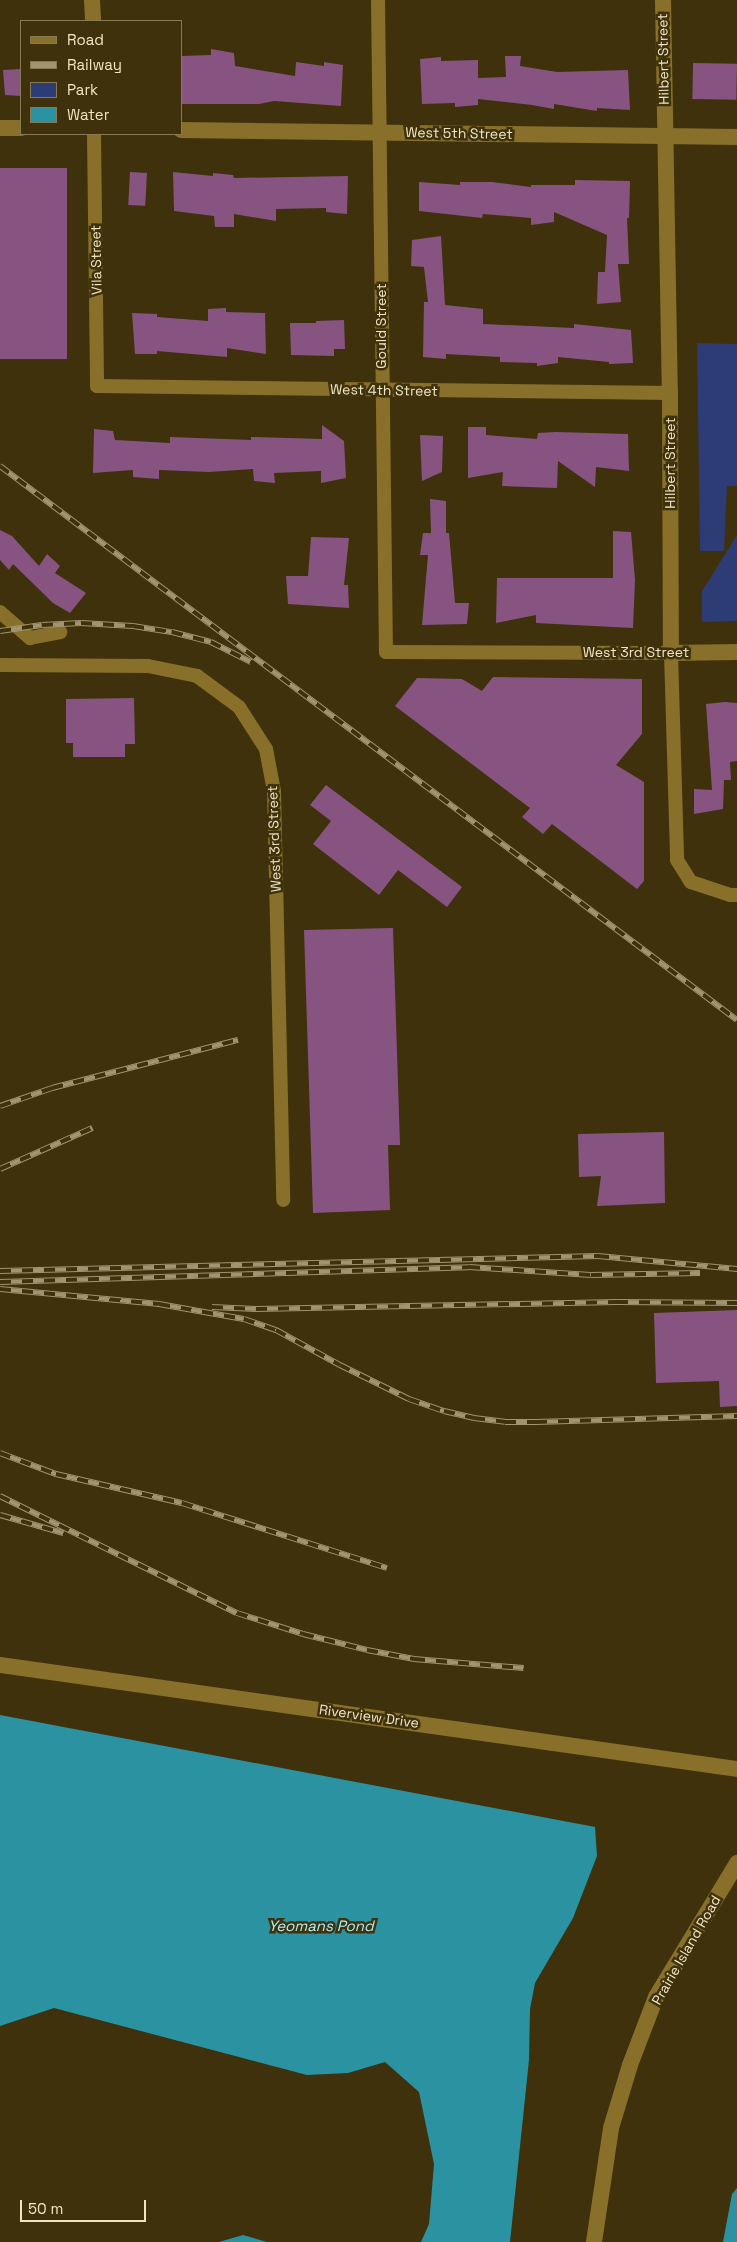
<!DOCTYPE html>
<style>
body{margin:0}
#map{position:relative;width:737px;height:2242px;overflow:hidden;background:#3e310c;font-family:"Space Grotesk",sans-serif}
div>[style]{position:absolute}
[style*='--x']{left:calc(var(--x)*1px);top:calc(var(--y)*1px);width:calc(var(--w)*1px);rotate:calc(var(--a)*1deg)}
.green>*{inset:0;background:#2d3c75}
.water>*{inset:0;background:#2b92a2}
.building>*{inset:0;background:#875482;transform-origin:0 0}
.minor>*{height:14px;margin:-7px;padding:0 7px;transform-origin:7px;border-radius:7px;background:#88702a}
.tertiary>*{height:16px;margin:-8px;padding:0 8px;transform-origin:8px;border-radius:8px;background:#88702a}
.rail>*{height:5.5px;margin-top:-2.75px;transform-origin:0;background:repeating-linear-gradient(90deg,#3e310c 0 11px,#a19471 0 22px);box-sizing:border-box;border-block:1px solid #a19471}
span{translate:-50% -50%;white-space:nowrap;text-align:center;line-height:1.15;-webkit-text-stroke:5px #3e310c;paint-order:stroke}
.street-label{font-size:14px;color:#f2e5c3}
.water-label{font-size:15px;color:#a7f0fd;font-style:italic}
.legend{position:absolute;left:20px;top:20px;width:162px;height:115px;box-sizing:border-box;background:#3e310c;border:1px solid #867955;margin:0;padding:6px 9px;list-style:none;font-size:15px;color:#f2e5c3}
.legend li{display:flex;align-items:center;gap:10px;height:25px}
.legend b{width:25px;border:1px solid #867955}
.scale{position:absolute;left:20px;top:2200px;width:126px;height:22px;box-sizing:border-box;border:2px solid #f2e5c3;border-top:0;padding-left:6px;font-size:15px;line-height:18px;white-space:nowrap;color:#f2e5c3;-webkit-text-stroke:4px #3e310c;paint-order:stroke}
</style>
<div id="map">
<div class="green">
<i style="clip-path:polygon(697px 343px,737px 344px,737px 486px,727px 486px,724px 551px,700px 551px)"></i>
<i style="clip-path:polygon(737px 535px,737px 621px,702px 622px,702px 591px)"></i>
</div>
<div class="water">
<i style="clip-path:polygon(0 1715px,595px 1827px,597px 1856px,573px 1918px,535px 1983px,530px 2009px,529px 2060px,510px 2242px,421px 2242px,429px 2224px,434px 2164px,419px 2092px,385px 2062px,348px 2073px,307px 2075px,54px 2008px,0 2026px)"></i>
<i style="clip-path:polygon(737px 2188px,737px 2242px,723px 2242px,732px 2194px)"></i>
<i style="clip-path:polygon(243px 2235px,267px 2242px,219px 2242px)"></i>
</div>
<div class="building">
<i style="clip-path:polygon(211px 49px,234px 53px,235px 66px,295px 76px,296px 62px,324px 66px,324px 62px,343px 65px,341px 106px,274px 101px,259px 104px,181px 104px,181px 56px,211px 55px)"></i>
<i style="clip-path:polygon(505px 56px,521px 56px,520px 66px,557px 72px,628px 70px,630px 110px,597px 108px,597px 111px,554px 104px,554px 109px,532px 105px,478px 99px,478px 105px,455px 107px,455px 103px,422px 104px,420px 59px,441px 57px,441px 61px,478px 60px,478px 78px,506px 77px)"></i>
<i style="left:693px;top:63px;width:44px;height:36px;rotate:1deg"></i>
<i style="clip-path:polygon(21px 69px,21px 96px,5px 95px,3px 70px)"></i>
<i style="left:0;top:168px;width:67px;height:191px"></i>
<i style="left:130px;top:172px;width:17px;height:33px;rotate:3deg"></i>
<i style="clip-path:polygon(173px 172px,213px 176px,213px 173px,233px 175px,234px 178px,348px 176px,347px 214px,326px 212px,326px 208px,276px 209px,276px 221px,234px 214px,234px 227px,215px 227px,214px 216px,174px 211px)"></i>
<i style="clip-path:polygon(575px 180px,630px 181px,629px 218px,627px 218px,629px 264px,618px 264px,621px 302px,597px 304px,598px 272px,605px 272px,607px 235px,554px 212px,554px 222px,531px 225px,531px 218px,483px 214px,482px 218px,419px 211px,419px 182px,460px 185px,460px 182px,492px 182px,531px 187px,531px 185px,575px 185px)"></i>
<i style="clip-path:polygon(441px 236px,445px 305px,483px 309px,483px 324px,574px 328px,574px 324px,631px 330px,633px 363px,609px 364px,609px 362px,558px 357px,558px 363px,537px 366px,537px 363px,500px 362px,500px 357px,446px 354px,446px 359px,423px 357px,424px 302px,428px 302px,424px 267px,411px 266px,412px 240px)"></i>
<i style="clip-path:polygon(226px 308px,226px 312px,265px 313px,266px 354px,227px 348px,227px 357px,157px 351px,157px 354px,135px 354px,132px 313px,157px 314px,157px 317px,208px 321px,208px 309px)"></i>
<i style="clip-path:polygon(344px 320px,345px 349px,334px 349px,334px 356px,291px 355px,290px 323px,316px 323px,316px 321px)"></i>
<i style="clip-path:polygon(322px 425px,344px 441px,346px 478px,321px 483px,321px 471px,274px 473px,275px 483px,254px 481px,253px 469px,209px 472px,159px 470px,159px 479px,133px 477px,133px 470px,93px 473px,94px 429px,113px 431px,115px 440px,170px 443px,170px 437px,251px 440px,251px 437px,322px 439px)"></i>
<i style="clip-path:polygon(468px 427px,486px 427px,486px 435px,537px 439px,538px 433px,556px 432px,628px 434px,629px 471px,596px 467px,595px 487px,558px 461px,557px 488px,502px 486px,503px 472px,468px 478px)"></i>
<i style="clip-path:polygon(420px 435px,443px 436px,442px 472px,422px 481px)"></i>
<i style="clip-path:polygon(430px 499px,446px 501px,446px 533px,449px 533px,455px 603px,469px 603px,467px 624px,422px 625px,428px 555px,420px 555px,423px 533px,431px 533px)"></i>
<i style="clip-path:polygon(0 530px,12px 536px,39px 566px,47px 554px,60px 566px,55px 573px,86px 593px,70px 613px,53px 603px,13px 564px,9px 570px,0 560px)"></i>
<i style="clip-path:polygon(613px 531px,631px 532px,635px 580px,633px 628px,536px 623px,536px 615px,496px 623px,497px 578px,613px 578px)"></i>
<i style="clip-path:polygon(311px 537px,349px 538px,344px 585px,348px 585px,349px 608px,288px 604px,286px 576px,308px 576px)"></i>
<i style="clip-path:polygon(493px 677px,642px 679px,642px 734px,616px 765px,644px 782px,644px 881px,637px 889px,552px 824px,543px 834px,522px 817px,530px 808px,395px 706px,417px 678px,462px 679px,482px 691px)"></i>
<i style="clip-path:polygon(134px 698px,135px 744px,125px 744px,125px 757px,73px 757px,73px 743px,66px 743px,66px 699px)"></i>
<i style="clip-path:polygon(725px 702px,737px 703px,737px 761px,730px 762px,731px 780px,724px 780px,723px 809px,694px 814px,694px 789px,712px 790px,706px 704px)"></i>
<i style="clip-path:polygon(326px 785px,462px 887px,447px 907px,398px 870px,379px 895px,313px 844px,331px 821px,310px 805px)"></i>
<i style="clip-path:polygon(393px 928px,400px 1145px,388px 1145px,390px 1210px,313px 1213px,304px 930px)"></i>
<i style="clip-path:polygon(664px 1132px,665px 1203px,597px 1206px,601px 1176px,579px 1177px,578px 1134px)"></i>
<i style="clip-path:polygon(737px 1310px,737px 1406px,720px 1407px,719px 1381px,656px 1383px,654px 1313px)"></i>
</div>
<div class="minor">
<i style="--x:378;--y:0;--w:652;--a:89.3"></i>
<i style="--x:386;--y:652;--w:285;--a:0.2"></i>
<i style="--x:671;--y:653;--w:207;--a:88.3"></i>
<i style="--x:677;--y:860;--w:26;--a:58"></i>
<i style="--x:691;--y:882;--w:41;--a:18.4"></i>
<i style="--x:730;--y:895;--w:7;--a:0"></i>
<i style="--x:94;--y:134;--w:252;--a:89.3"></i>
<i style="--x:97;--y:386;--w:573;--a:0.7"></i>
<i style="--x:0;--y:612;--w:40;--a:41"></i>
<i style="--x:30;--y:638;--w:31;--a:-11"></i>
<i style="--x:0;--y:665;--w:148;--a:0.4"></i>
<i style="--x:148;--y:666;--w:50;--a:11.5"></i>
<i style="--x:197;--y:676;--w:52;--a:36.4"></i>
<i style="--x:239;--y:707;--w:50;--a:57.3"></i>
<i style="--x:266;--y:749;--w:43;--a:79.2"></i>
<i style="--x:274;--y:791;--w:409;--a:88.7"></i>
</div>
<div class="tertiary">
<i style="--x:92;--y:0;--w:21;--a:87"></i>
<i style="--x:663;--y:0;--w:393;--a:89"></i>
<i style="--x:670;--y:393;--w:260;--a:89.8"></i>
<i style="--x:671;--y:653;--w:66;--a:-0.9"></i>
<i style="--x:0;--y:128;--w:21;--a:0"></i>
<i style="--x:181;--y:130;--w:556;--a:0.72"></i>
<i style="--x:0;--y:1665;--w:744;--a:8.03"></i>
<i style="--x:594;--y:2242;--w:115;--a:-81.5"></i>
<i style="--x:611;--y:2128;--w:66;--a:-73.2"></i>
<i style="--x:630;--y:2065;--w:73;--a:-69.1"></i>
<i style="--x:656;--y:1997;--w:157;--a:-58.8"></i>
</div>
<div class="rail">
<i style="--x:0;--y:466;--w:922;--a:36.93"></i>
<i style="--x:0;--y:631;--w:42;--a:-8.1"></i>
<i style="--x:42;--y:625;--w:39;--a:-3"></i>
<i style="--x:81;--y:623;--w:52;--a:3.3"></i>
<i style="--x:133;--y:626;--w:39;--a:9"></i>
<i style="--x:172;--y:632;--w:40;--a:14.4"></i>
<i style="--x:211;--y:642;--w:45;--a:26.6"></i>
<i style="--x:0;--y:1106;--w:55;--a:-19.1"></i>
<i style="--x:52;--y:1088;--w:192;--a:-14.5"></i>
<i style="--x:0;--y:1169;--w:101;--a:-24"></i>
<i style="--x:0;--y:1271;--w:598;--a:-1.44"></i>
<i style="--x:598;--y:1256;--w:140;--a:5.3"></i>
<i style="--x:0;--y:1282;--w:469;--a:-1.8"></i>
<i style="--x:469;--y:1267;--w:122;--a:3.8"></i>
<i style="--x:591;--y:1275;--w:109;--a:-1.1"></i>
<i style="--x:0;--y:1289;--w:160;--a:5.4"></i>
<i style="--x:159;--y:1304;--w:86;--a:10"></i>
<i style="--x:244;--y:1319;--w:34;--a:19"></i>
<i style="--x:276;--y:1330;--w:73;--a:28.7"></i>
<i style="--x:340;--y:1365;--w:77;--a:26.2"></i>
<i style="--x:409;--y:1399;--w:37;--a:19"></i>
<i style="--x:444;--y:1411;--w:31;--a:13"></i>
<i style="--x:474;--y:1418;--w:31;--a:7"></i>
<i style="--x:505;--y:1422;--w:31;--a:0"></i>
<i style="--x:536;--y:1422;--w:201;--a:-1.7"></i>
<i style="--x:212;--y:1307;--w:44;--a:2.6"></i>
<i style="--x:256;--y:1309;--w:361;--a:-1.1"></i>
<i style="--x:617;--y:1302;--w:120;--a:0.5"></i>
<i style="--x:0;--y:1453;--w:60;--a:20.6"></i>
<i style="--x:56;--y:1474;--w:129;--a:13"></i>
<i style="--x:182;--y:1503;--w:215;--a:17.6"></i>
<i style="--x:0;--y:1496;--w:264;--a:26.3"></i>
<i style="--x:237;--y:1613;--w:69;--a:17.7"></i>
<i style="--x:303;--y:1634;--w:66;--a:14"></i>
<i style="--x:367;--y:1650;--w:48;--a:10.8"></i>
<i style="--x:414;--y:1659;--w:110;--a:4.7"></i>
<i style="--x:0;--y:1515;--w:66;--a:15.9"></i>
</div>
<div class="street-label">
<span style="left:663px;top:59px;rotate:-91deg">Hilbert Street</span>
<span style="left:459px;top:133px;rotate:1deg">West 5th Street</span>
<span style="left:96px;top:260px;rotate:-91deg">Vila Street</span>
<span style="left:381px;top:326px;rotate:-90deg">Gould Street</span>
<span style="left:384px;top:390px;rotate:1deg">West 4th Street</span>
<span style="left:670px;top:463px;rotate:-90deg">Hilbert Street</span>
<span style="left:636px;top:652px">West 3rd Street</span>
<span style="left:274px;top:839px;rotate:-92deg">West 3rd Street</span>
<span style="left:369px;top:1716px;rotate:8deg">Riverview Drive</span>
<span style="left:686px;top:1950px;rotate:-60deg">Prairie Island Road</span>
</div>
<div class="water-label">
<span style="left:321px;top:1926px">Yeomans Pond</span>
</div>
<ul class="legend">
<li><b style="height:6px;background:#88702a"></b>Road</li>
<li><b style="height:6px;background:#a19471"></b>Railway</li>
<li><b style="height:14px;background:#2d3c75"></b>Park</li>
<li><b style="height:14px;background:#2b92a2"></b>Water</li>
</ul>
<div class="scale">50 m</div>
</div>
